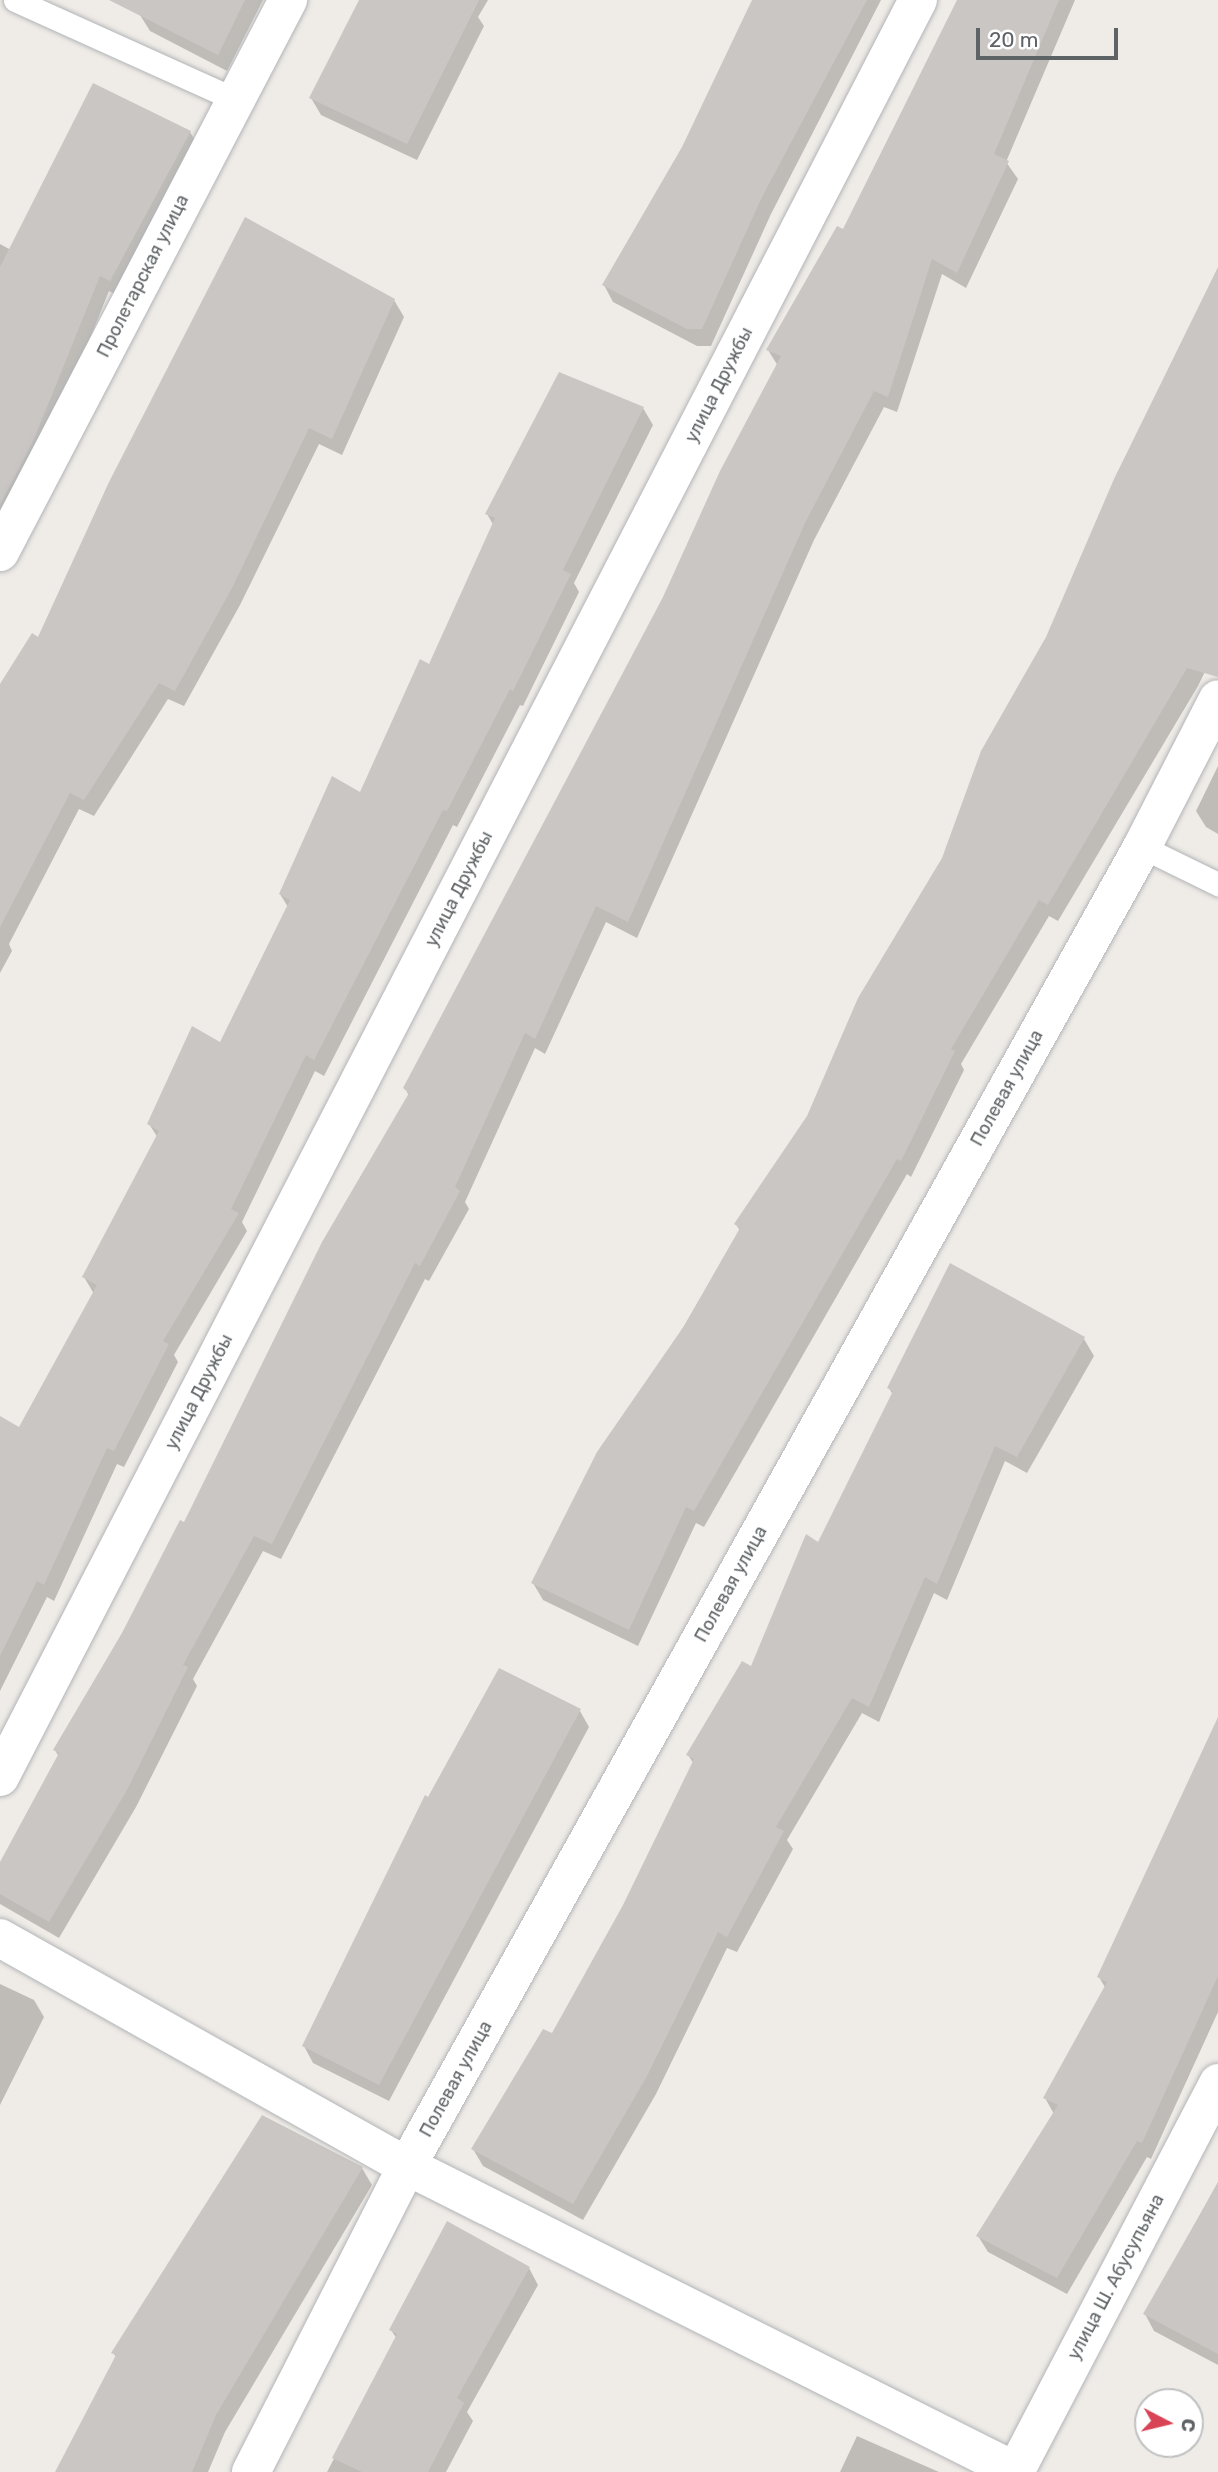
<!DOCTYPE html>
<meta charset="utf-8">
<style>
body{margin:0}
#map{position:relative;width:1218px;height:2472px;overflow:hidden;background:#efebe7;font-family:Rubik,sans-serif}
div>[style]{position:absolute}
[style*='--x']{left:calc(var(--x)*1px);top:calc(var(--y)*1px);width:calc(var(--w)*1px);rotate:calc(var(--a)*1deg)}
.shadow>*{inset:0;background:#0003}
.building>*{inset:0;background:#cac6c3}
.roads{filter:drop-shadow(0 0 2px #b2b5b7) drop-shadow(0 0 2px #b2b5b7)}
.service>*{height:23px;margin:-11.5px;padding:0 11.5px;transform-origin:11.5px;border-radius:11.5px;background:#fff}
.minor>*{height:38px;margin:-19px;padding:0 19px;transform-origin:19px;border-radius:19px;background:#fff}
span{translate:-50% -50%;white-space:nowrap;text-align:center;line-height:1.15;-webkit-text-stroke:5px #fff;paint-order:stroke}
.street-label{font-size:18px;color:#5e6365}
.north{position:absolute;left:1134px;top:2388px;width:70px;height:70px;box-sizing:border-box;background:#fff;border:2px solid #bfc1c1;border-radius:50%;rotate:97deg;font-size:19px;font-weight:700;line-height:28px;text-align:center;color:#5e6365}
.north::after{content:'';display:block;margin:auto;width:24px;height:32px;background:#d94356;clip-path:polygon(50% 0,100% 100%,50% 72%,0 100%)}
.scale{position:absolute;left:976px;top:28px;width:142px;height:32px;box-sizing:border-box;border:4px solid #5e6365;border-top:0;padding-left:9px;font-size:21px;line-height:24px;white-space:nowrap;color:#5e6365;-webkit-text-stroke:5px #fff;paint-order:stroke}
</style>
<div id="map">
<div class="shadow">
<i style="clip-path:polygon(147px 0,263px 0,227px 71px,150px 31px,140px 15px)"></i>
<i style="clip-path:polygon(363px 0,488px 0,478px 17px,484px 26px,417px 160px,321px 115px,311px 98px)"></i>
<i style="clip-path:polygon(757px 0,881px 0,771px 214px,711px 346px,697px 346px,613px 302px,604px 285px,683px 148px)"></i>
<i style="clip-path:polygon(958px 0,1075px 0,1006px 162px,1018px 179px,966px 288px,942px 274px,897px 412px,884px 407px,814px 540px,637px 938px,606px 922px,545px 1054px,535px 1048px,465px 1202px,469px 1209px,429px 1281px,425px 1279px,281px 1559px,263px 1551px,193px 1679px,197px 1686px,136px 1807px,59px 1938px,0 1904px,0 1865px,59px 1757px,55px 1750px,185px 1524px,409px 1096px,405px 1088px,664px 598px,778px 366px,768px 350px,843px 231px)"></i>
<i style="clip-path:polygon(190px 132px,200px 149px,120px 297px,109px 291px,41px 460px,0 537px,0 244px,11px 250px)"></i>
<i style="clip-path:polygon(1218px 270px,1218px 645px,1198px 686px,1058px 921px,1049px 916px,961px 1064px,964px 1070px,911px 1177px,907px 1174px,704px 1527px,696px 1523px,638px 1646px,543px 1600px,533px 1583px,740px 1231px,736px 1224px,808px 1116px,943px 859px)"></i>
<i style="clip-path:polygon(394px 300px,404px 317px,342px 455px,319px 444px,240px 605px,184px 706px,168px 699px,94px 816px,79px 809px,9px 944px,12px 951px,0 973px,0 687px,39px 640px)"></i>
<i style="clip-path:polygon(643px 408px,653px 425px,574px 583px,579px 592px,523px 706px,520px 705px,457px 827px,453px 825px,324px 1076px,315px 1071px,242px 1222px,247px 1231px,174px 1355px,178px 1362px,124px 1467px,117px 1464px,54px 1601px,47px 1597px,0 1691px,0 1420px,20px 1429px,94px 1294px,84px 1277px,158px 1138px,149px 1124px,221px 1044px,288px 907px,280px 894px,361px 794px,430px 667px,494px 526px,487px 514px)"></i>
<i style="clip-path:polygon(1218px 766px,1218px 834px,1206px 827px,1196px 811px)"></i>
<i style="clip-path:polygon(951px 1265px,1084px 1339px,1094px 1356px,1027px 1473px,1005px 1461px,947px 1600px,934px 1593px,879px 1722px,862px 1713px,787px 1840px,793px 1849px,737px 1952px,727px 1948px,656px 2094px,583px 2220px,483px 2166px,473px 2149px,552px 2036px,625px 1906px,694px 1764px,688px 1755px,752px 1669px,819px 1545px,893px 1395px,889px 1388px)"></i>
<i style="clip-path:polygon(580px 1711px,589px 1727px,389px 2101px,313px 2063px,304px 2046px,429px 1800px)"></i>
<i style="clip-path:polygon(1218px 1721px,1218px 2012px,1151px 2159px,1147px 2157px,1067px 2294px,988px 2252px,978px 2236px,1054px 2114px,1045px 2098px,1106px 1989px,1099px 1977px)"></i>
<i style="clip-path:polygon(0 1984px,34px 2000px,44px 2017px,0 2105px)"></i>
<i style="clip-path:polygon(362px 2168px,372px 2185px,225px 2432px,208px 2472px,58px 2472px,117px 2358px,113px 2353px)"></i>
<i style="clip-path:polygon(1218px 2182px,1218px 2365px,1154px 2331px,1145px 2314px)"></i>
<i style="clip-path:polygon(529px 2268px,538px 2285px,467px 2412px,473px 2421px,446px 2472px,327px 2472px,397px 2339px,391px 2330px)"></i>
<i style="clip-path:polygon(857px 2436px,939px 2472px,840px 2472px)"></i>
</div>
<div class="building">
<i style="clip-path:polygon(109px 0,245px 0,218px 55px)"></i>
<i style="clip-path:polygon(359px 0,479px 0,407px 144px,309px 98px)"></i>
<i style="clip-path:polygon(752px 0,867px 0,762px 197px,702px 329px,687px 329px,602px 285px,682px 147px)"></i>
<i style="clip-path:polygon(957px 0,1059px 0,994px 154px,1009px 161px,957px 273px,932px 259px,888px 397px,874px 391px,805px 523px,628px 922px,596px 906px,535px 1039px,525px 1033px,455px 1187px,460px 1191px,420px 1266px,415px 1263px,272px 1544px,254px 1536px,183px 1665px,188px 1667px,127px 1790px,49px 1922px,0 1894px,0 1862px,59px 1753px,53px 1750px,122px 1633px,180px 1520px,184px 1522px,322px 1242px,409px 1093px,403px 1088px,663px 597px,720px 471px,781px 356px,766px 350px,837px 226px,843px 229px)"></i>
<i style="clip-path:polygon(93px 83px,191px 131px,110px 281px,100px 276px,32px 444px,0 505px,0 267px)"></i>
<i style="clip-path:polygon(245px 217px,395px 299px,332px 439px,309px 428px,232px 588px,175px 691px,159px 683px,84px 800px,70px 793px,0 927px,0 684px,32px 633px,38px 637px,109px 482px)"></i>
<i style="clip-path:polygon(1218px 267px,1218px 677px,1187px 668px,1048px 905px,1039px 900px,951px 1049px,955px 1051px,901px 1161px,897px 1159px,694px 1511px,686px 1507px,629px 1630px,531px 1583px,597px 1452px,684px 1326px,740px 1228px,734px 1224px,807px 1116px,858px 998px,942px 858px,981px 751px,1046px 637px,1114px 479px)"></i>
<i style="clip-path:polygon(559px 372px,644px 407px,563px 570px,571px 574px,513px 691px,510px 689px,447px 811px,443px 810px,314px 1060px,306px 1055px,231px 1209px,239px 1213px,163px 1341px,169px 1344px,114px 1451px,107px 1448px,44px 1585px,37px 1581px,0 1656px,0 1416px,19px 1427px,97px 1285px,82px 1277px,159px 1131px,147px 1124px,192px 1026px,220px 1042px,290px 900px,279px 894px,332px 776px,360px 792px,420px 659px,429px 664px,495px 518px,485px 514px)"></i>
<i style="clip-path:polygon(950px 1263px,1085px 1337px,1017px 1457px,995px 1446px,937px 1584px,925px 1577px,869px 1707px,852px 1698px,776px 1827px,784px 1831px,727px 1937px,718px 1932px,647px 2076px,573px 2204px,471px 2149px,543px 2029px,552px 2033px,623px 1905px,694px 1759px,686px 1755px,742px 1661px,751px 1666px,806px 1534px,818px 1542px,893px 1391px,887px 1388px)"></i>
<i style="clip-path:polygon(499px 1668px,581px 1709px,379px 2085px,302px 2046px,425px 1795px,428px 1797px)"></i>
<i style="clip-path:polygon(1218px 1717px,1218px 1976px,1142px 2143px,1137px 2141px,1057px 2278px,976px 2236px,1058px 2105px,1043px 2098px,1107px 1982px,1097px 1977px)"></i>
<i style="clip-path:polygon(262px 2115px,363px 2167px,216px 2415px,192px 2472px,55px 2472px,116px 2355px,111px 2353px)"></i>
<i style="clip-path:polygon(1218px 2183px,1218px 2354px,1143px 2314px)"></i>
<i style="clip-path:polygon(447px 2221px,530px 2267px,457px 2398px,464px 2403px,428px 2472px,362px 2472px,332px 2458px,397px 2334px,389px 2330px)"></i>
</div>
<div class="roads">
<div class="service">
<i style="--x:15;--y:0;--w:240;--a:24.3"></i>
<i style="--x:1142;--y:847;--w:85;--a:26"></i>
</div>
<div class="minor">
<i style="--x:0;--y:552;--w:623;--a:-62.45"></i>
<i style="--x:0;--y:1777;--w:2000;--a:-62.68"></i>
<i style="--x:0;--y:1938;--w:467;--a:29.3"></i>
<i style="--x:407;--y:2166;--w:682;--a:26.64"></i>
<i style="--x:251;--y:2472;--w:343;--a:-63"></i>
<i style="--x:407;--y:2166;--w:1510;--a:-60.87"></i>
<i style="--x:1142;--y:847;--w:166;--a:-62.8"></i>
<i style="--x:1015;--y:2472;--w:439;--a:-62.4"></i>
</div>
</div>
<div class="street-label">
<span style="left:143px;top:276px;rotate:-63deg">Пролетарская улица</span>
<span style="left:719px;top:385px;rotate:-63deg">улица Дружбы</span>
<span style="left:459px;top:889px;rotate:-63deg">улица Дружбы</span>
<span style="left:1007px;top:1088px;rotate:-61deg">Полевая улица</span>
<span style="left:199px;top:1392px;rotate:-63deg">улица Дружбы</span>
<span style="left:731px;top:1584px;rotate:-61deg">Полевая улица</span>
<span style="left:456px;top:2079px;rotate:-61deg">Полевая улица</span>
<span style="left:1116px;top:2277px;rotate:-62deg">улица Ш. Абусупьяна</span>
</div>
<div class="north">С</div>
<div class="scale">20 m</div>
</div>
